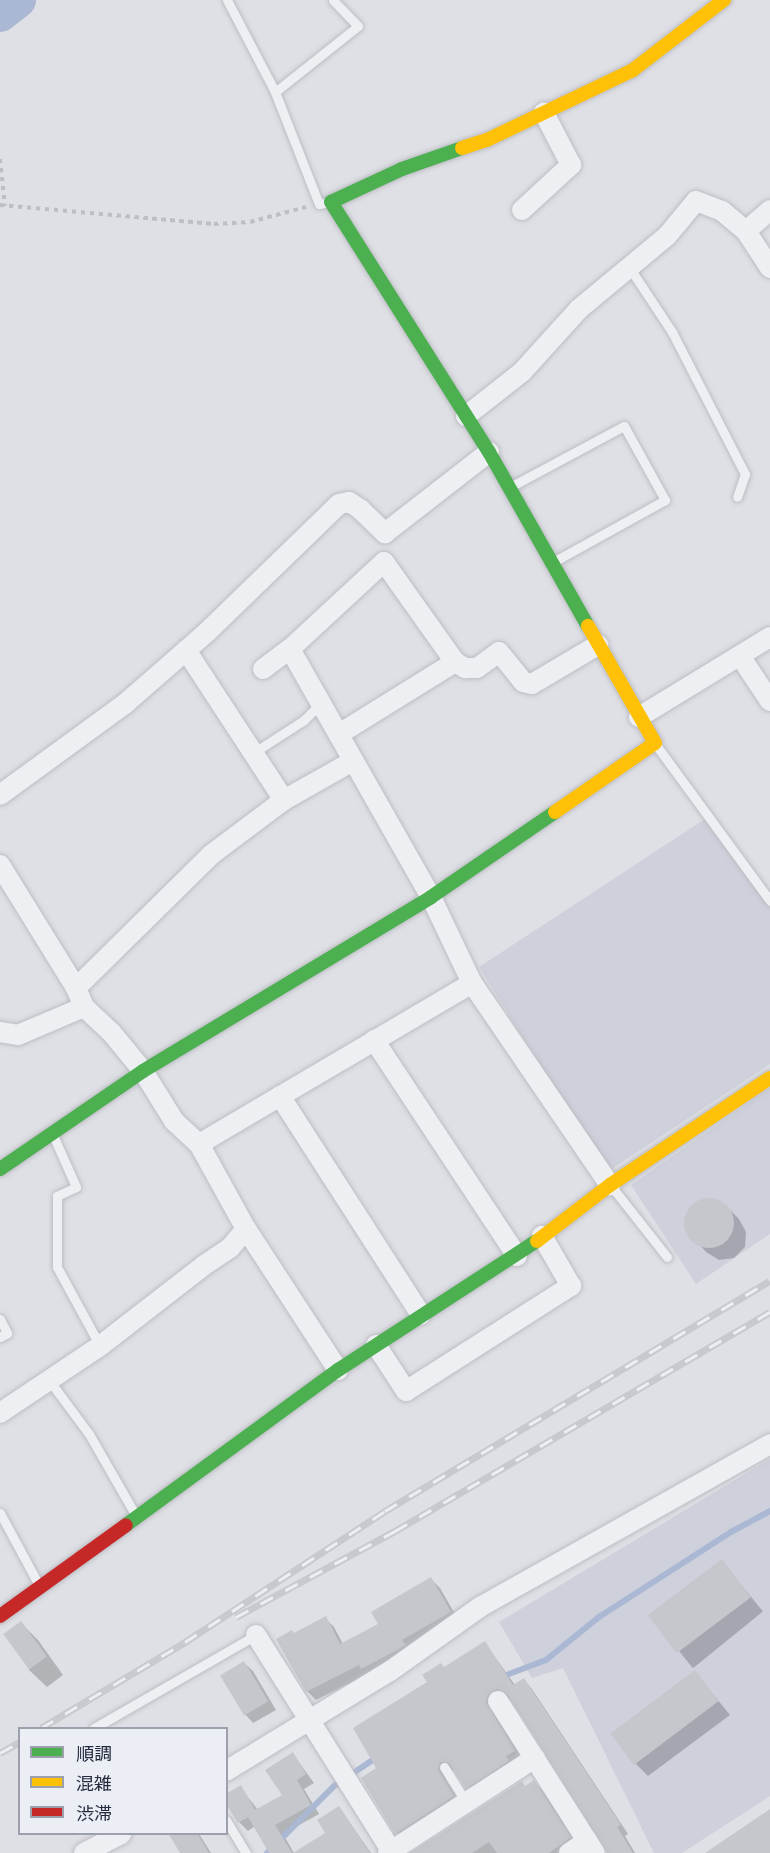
<!DOCTYPE html>
<meta charset="utf-8">
<style>
body{margin:0}
#map{position:relative;width:770px;height:1853px;overflow:hidden;background:#dfe0e5;font-family:"PT Sans Narrow","Noto Sans JP",sans-serif}
div>[style]{position:absolute}
[style*='--x']{left:calc(var(--x)*1px);top:calc(var(--y)*1px);width:calc(var(--w)*1px);rotate:calc(var(--a)*1deg)}
.built>*{inset:0;background:#ced1db}
.shadow>*{inset:0;background:#0003;transform-origin:0 0}
.stream>*{height:6px;margin:-3px;padding:0 3px;transform-origin:3px;border-radius:3px;background:#aab8d4}
.river>*{height:36px;margin:-18px;padding:0 18px;transform-origin:18px;border-radius:18px;background:#aab8d4}
.building>*{inset:0;background:#c6c7cd;transform-origin:0 0}
.round{border-radius:50%}
.path>*{height:4px;margin-top:-2px;transform-origin:0;background:repeating-linear-gradient(90deg,#bdbfc5 0 4.5px,transparent 0 9px)}
.roads{filter:drop-shadow(0 0 2px #bcbdc3) drop-shadow(0 0 2px #bcbdc3)}
.lane>*{height:9px;margin:-4.5px;padding:0 4.5px;transform-origin:4.5px;border-radius:4.5px;background:#eeeff2}
.street>*{height:20px;margin:-10px;padding:0 10px;transform-origin:10px;border-radius:10px;background:#eeeff2}
.fast>*{height:14px;margin:-7px;padding:0 7px;transform-origin:7px;border-radius:7px;background:#4caf50}
.slow>*{height:14px;margin:-7px;padding:0 7px;transform-origin:7px;border-radius:7px;background:#ffc107}
.jam>*{height:14px;margin:-7px;padding:0 7px;transform-origin:7px;border-radius:7px;background:#c62828}
.rail>*{height:7px;margin-top:-3.5px;transform-origin:0;background:repeating-linear-gradient(90deg,#ebeef5 0 14px,#c7c9cd 0 28px);box-sizing:border-box;border-block:2px solid #c7c9cd}
span{translate:-50% -50%;white-space:nowrap;text-align:center;line-height:1.15;-webkit-text-stroke:4.5px #ebeef5;paint-order:stroke}
.legend{position:absolute;left:18px;top:1727px;width:210px;height:108px;box-sizing:border-box;background:#ebeef5;border:2px solid #9ba0ac;margin:0;padding:8px 10px;list-style:none;font-size:18px;color:#242b3f}
.legend li{display:flex;align-items:center;gap:12px;height:30px}
.legend b{width:30px;border:2px solid #9ba0ac}
</style>
<div id="map">
<div class="built">
<i style="clip-path:polygon(708px 817px,770px 901px,770px 1064px,607px 1172px,479px 967px)"></i>
<i style="clip-path:polygon(770px 1088px,770px 1234px,696px 1284px,631px 1185px)"></i>
<i style="clip-path:polygon(770px 1459px,770px 1796px,682px 1853px,654px 1853px,563px 1668px,532px 1678px,499px 1622px)"></i>
</div>
<div class="shadow">
<i style="clip-path:polygon(703px 1200px,718px 1201px,725px 1205px,739px 1219px,746px 1232px,745px 1247px,734px 1258px,719px 1260px,706px 1252px,688px 1231px,687px 1216px,696px 1203px)"></i>
<i style="left:722px;top:1561px;width:65px;height:90px;rotate:51deg"></i>
<i style="clip-path:polygon(431px 1579px,440px 1588px,459px 1621px,368px 1674px,316px 1700px,307px 1691px,278px 1639px,295px 1635px,325px 1618px,334px 1627px,343px 1644px,380px 1624px)"></i>
<i style="clip-path:polygon(20px 1622px,38px 1640px,63px 1675px,47px 1687px,29px 1670px)"></i>
<i style="clip-path:polygon(485px 1643px,515px 1685px,524px 1680px,532px 1689px,628px 1834px,625px 1836px,635px 1853px,607px 1853px,607px 1846px,510px 1699px,500px 1700px,494px 1712px,523px 1760px,475px 1796px,456px 1771px,449px 1770px,446px 1780px,462px 1805px,405px 1842px,397px 1833px,363px 1779px,378px 1768px,429px 1683px,444px 1669px)"></i>
<i style="clip-path:polygon(244px 1663px,253px 1671px,276px 1710px,253px 1723px,245px 1714px,222px 1676px)"></i>
<i style="clip-path:polygon(695px 1672px,730px 1715px,648px 1776px,635px 1763px)"></i>
<i style="clip-path:polygon(293px 1754px,314px 1783px,304px 1789px,319px 1814px,283px 1834px,294px 1853px,270px 1853px,255px 1826px,248px 1831px,239px 1822px,240px 1787px,258px 1810px,284px 1796px)"></i>
<i style="clip-path:polygon(534px 1782px,543px 1791px,579px 1847px,571px 1853px,413px 1853px,522px 1783px,526px 1787px)"></i>
<i style="clip-path:polygon(339px 1807px,371px 1853px,296px 1853px,327px 1834px)"></i>
<i style="clip-path:polygon(172px 1834px,199px 1834px,211px 1853px,182px 1853px)"></i>
</div>
<div class="stream">
<i style="--x:501;--y:1677;--w:48;--a:-20.7"></i>
<i style="--x:546;--y:1660;--w:68;--a:-39.1"></i>
<i style="--x:599;--y:1617;--w:157;--a:-32.8"></i>
<i style="--x:731;--y:1532;--w:44;--a:-28.3"></i>
<i style="--x:267;--y:1853;--w:95;--a:-45"></i>
<i style="--x:334;--y:1786;--w:52;--a:-34"></i>
</div>
<div class="river">
<i style="--x:0;--y:14;--w:23;--a:-38"></i>
</div>
<div class="building">
<i class="round" style="left:684px;top:1198px;width:50px;height:50px"></i>
<i style="left:722px;top:1559px;width:48px;height:93px;rotate:53deg"></i>
<i style="clip-path:polygon(431px 1577px,451px 1612px,402px 1640px,406px 1645px,388px 1655px,361px 1669px,359px 1665px,306px 1692px,276px 1639px,292px 1630px,294px 1633px,326px 1616px,340px 1644px,378px 1624px,371px 1612px)"></i>
<i style="left:21px;top:1621px;width:44px;height:22px;rotate:54deg"></i>
<i style="clip-path:polygon(485px 1641px,513px 1685px,524px 1678px,621px 1825px,617px 1827px,633px 1853px,607px 1853px,508px 1695px,498px 1689px,488px 1695px,486px 1702px,515px 1751px,506px 1756px,509px 1761px,466px 1789px,449px 1763px,440px 1762px,438px 1770px,454px 1796px,395px 1834px,361px 1778px,376px 1768px,353px 1728px,427px 1682px,422px 1675px,441px 1663px,444px 1667px)"></i>
<i style="left:244px;top:1661px;width:47px;height:28px;rotate:59deg"></i>
<i style="left:695px;top:1670px;width:39px;height:106px;rotate:53deg"></i>
<i style="clip-path:polygon(293px 1752px,306px 1774px,297px 1780px,311px 1805px,275px 1825px,292px 1853px,269px 1853px,248px 1817px,238px 1823px,226px 1804px,226px 1794px,241px 1785px,255px 1810px,282px 1795px,265px 1770px)"></i>
<i style="clip-path:polygon(534px 1780px,571px 1837px,549px 1853px,497px 1853px,489px 1842px,472px 1853px,410px 1853px,522px 1781px,525px 1786px)"></i>
<i style="clip-path:polygon(339px 1806px,370px 1853px,293px 1853px,325px 1833px,317px 1820px)"></i>
<i style="clip-path:polygon(770px 1809px,770px 1853px,705px 1853px)"></i>
<i style="clip-path:polygon(168px 1833px,197px 1833px,209px 1853px,180px 1853px)"></i>
</div>
<div class="path">
<i style="--x:0;--y:159;--w:47;--a:83.9"></i>
<i style="--x:0;--y:205;--w:215;--a:5.1"></i>
<i style="--x:214;--y:224;--w:36;--a:-3"></i>
<i style="--x:250;--y:222;--w:58;--a:-15"></i>
</div>
<div class="roads">
<div class="lane">
<i style="--x:227;--y:0;--w:104;--a:62.4"></i>
<i style="--x:275;--y:92;--w:120;--a:68.6"></i>
<i style="--x:319;--y:204;--w:6;--a:-9"></i>
<i style="--x:275;--y:92;--w:106;--a:-38.5"></i>
<i style="--x:358;--y:26;--w:36;--a:-134"></i>
<i style="--x:629;--y:267;--w:78;--a:56.5"></i>
<i style="--x:672;--y:332;--w:160;--a:62.8"></i>
<i style="--x:745;--y:474;--w:24;--a:109"></i>
<i style="--x:510;--y:487;--w:129;--a:-28.2"></i>
<i style="--x:624;--y:426;--w:85;--a:61"></i>
<i style="--x:665;--y:500;--w:128;--a:151"></i>
<i style="--x:656;--y:745;--w:193;--a:53.8"></i>
<i style="--x:253;--y:753;--w:61;--a:-32.9"></i>
<i style="--x:304;--y:720;--w:24;--a:-45"></i>
<i style="--x:53;--y:1135;--w:57;--a:66.1"></i>
<i style="--x:76;--y:1187;--w:21;--a:155"></i>
<i style="--x:57;--y:1196;--w:71;--a:90"></i>
<i style="--x:57;--y:1267;--w:90;--a:61.4"></i>
<i style="--x:612;--y:1187;--w:89;--a:51.8"></i>
<i style="--x:0;--y:1319;--w:16;--a:63"></i>
<i style="--x:7;--y:1333;--w:8;--a:150"></i>
<i style="--x:49;--y:1380;--w:67;--a:53.5"></i>
<i style="--x:89;--y:1434;--w:92;--a:60.1"></i>
<i style="--x:0;--y:1513;--w:82;--a:61.6"></i>
<i style="--x:94;--y:1728;--w:187;--a:-29.9"></i>
<i style="--x:444;--y:1767;--w:41;--a:57.8"></i>
<i style="--x:226;--y:1820;--w:39;--a:59"></i>
</div>
<div class="street">
<i style="--x:522;--y:210;--w:67;--a:-42.6"></i>
<i style="--x:571;--y:165;--w:59;--a:-117.4"></i>
<i style="--x:746;--y:231;--w:32;--a:-41"></i>
<i style="--x:466;--y:416;--w:71;--a:-38.2"></i>
<i style="--x:522;--y:372;--w:85;--a:-47.9"></i>
<i style="--x:579;--y:309;--w:114;--a:-39.7"></i>
<i style="--x:667;--y:236;--w:45;--a:-50.4"></i>
<i style="--x:696;--y:201;--w:28;--a:21"></i>
<i style="--x:722;--y:211;--w:31;--a:40"></i>
<i style="--x:746;--y:231;--w:44;--a:57"></i>
<i style="--x:290;--y:649;--w:285;--a:60.4"></i>
<i style="--x:431;--y:897;--w:95;--a:64.5"></i>
<i style="--x:472;--y:983;--w:245;--a:55.7"></i>
<i style="--x:740;--y:656;--w:54;--a:56.3"></i>
<i style="--x:263;--y:669;--w:34;--a:-37"></i>
<i style="--x:290;--y:649;--w:128;--a:-42.8"></i>
<i style="--x:384;--y:562;--w:123;--a:54.6"></i>
<i style="--x:639;--y:717;--w:153;--a:-31.4"></i>
<i style="--x:339;--y:734;--w:137;--a:-31.8"></i>
<i style="--x:455;--y:662;--w:12;--a:31"></i>
<i style="--x:465;--y:668;--w:12;--a:0"></i>
<i style="--x:477;--y:668;--w:27;--a:-36"></i>
<i style="--x:499;--y:652;--w:38;--a:51"></i>
<i style="--x:523;--y:682;--w:9;--a:13"></i>
<i style="--x:532;--y:684;--w:77;--a:-30.6"></i>
<i style="--x:0;--y:795;--w:156;--a:-36.1"></i>
<i style="--x:126;--y:703;--w:108;--a:-41.2"></i>
<i style="--x:207;--y:632;--w:184;--a:-44.1"></i>
<i style="--x:339;--y:504;--w:10;--a:-11"></i>
<i style="--x:349;--y:502;--w:13;--a:32"></i>
<i style="--x:360;--y:509;--w:35;--a:44"></i>
<i style="--x:385;--y:533;--w:132;--a:-37.9"></i>
<i style="--x:284;--y:800;--w:79;--a:-29.5"></i>
<i style="--x:0;--y:865;--w:145;--a:58.3"></i>
<i style="--x:76;--y:988;--w:21;--a:67"></i>
<i style="--x:84;--y:1007;--w:37;--a:43"></i>
<i style="--x:111;--y:1032;--w:50;--a:50.6"></i>
<i style="--x:143;--y:1071;--w:59;--a:58.2"></i>
<i style="--x:174;--y:1121;--w:34;--a:43"></i>
<i style="--x:76;--y:988;--w:191;--a:-44.6"></i>
<i style="--x:212;--y:854;--w:90;--a:-36.9"></i>
<i style="--x:284;--y:800;--w:179;--a:-123.2"></i>
<i style="--x:0;--y:1032;--w:18;--a:9"></i>
<i style="--x:18;--y:1035;--w:72;--a:-23"></i>
<i style="--x:374;--y:1040;--w:259;--a:56.5"></i>
<i style="--x:280;--y:1096;--w:260;--a:57.2"></i>
<i style="--x:376;--y:1345;--w:55;--a:56.9"></i>
<i style="--x:406;--y:1391;--w:196;--a:-32.5"></i>
<i style="--x:571;--y:1286;--w:58;--a:-120.1"></i>
<i style="--x:338;--y:1370;--w:168;--a:-123.1"></i>
<i style="--x:246;--y:1229;--w:97;--a:-118.9"></i>
<i style="--x:199;--y:1144;--w:317;--a:-30.5"></i>
<i style="--x:0;--y:1413;--w:120;--a:-33.8"></i>
<i style="--x:100;--y:1346;--w:130;--a:-37.8"></i>
<i style="--x:203;--y:1266;--w:32;--a:-34"></i>
<i style="--x:230;--y:1248;--w:25;--a:-50"></i>
<i style="--x:256;--y:1635;--w:257;--a:57.9"></i>
<i style="--x:498;--y:1701;--w:180;--a:57.5"></i>
<i style="--x:226;--y:1771;--w:192;--a:-31.4"></i>
<i style="--x:390;--y:1671;--w:110;--a:-35.4"></i>
<i style="--x:480;--y:1607;--w:333;--a:-29.3"></i>
<i style="--x:84;--y:1853;--w:42;--a:-27.2"></i>
<i style="--x:388;--y:1853;--w:175;--a:-32.9"></i>
<i style="--x:569;--y:1853;--w:22;--a:-34"></i>
</div>
<div class="fast">
<i style="--x:462;--y:148;--w:64;--a:160.7"></i>
<i style="--x:402;--y:169;--w:78;--a:155.1"></i>
<i style="--x:331;--y:202;--w:296;--a:57.7"></i>
<i style="--x:489;--y:452;--w:200;--a:60.4"></i>
<i style="--x:0;--y:1169;--w:173;--a:-34.4"></i>
<i style="--x:143;--y:1071;--w:336;--a:-31.1"></i>
<i style="--x:431;--y:897;--w:150;--a:-34.4"></i>
<i style="--x:126;--y:1525;--w:263;--a:-36.2"></i>
<i style="--x:338;--y:1370;--w:237;--a:-33"></i>
</div>
<div class="slow">
<i style="--x:462;--y:148;--w:26;--a:-18"></i>
<i style="--x:487;--y:140;--w:162;--a:-25.6"></i>
<i style="--x:633;--y:70;--w:115;--a:-37.6"></i>
<i style="--x:555;--y:812;--w:121;--a:-34.6"></i>
<i style="--x:655;--y:743;--w:135;--a:-119.8"></i>
<i style="--x:537;--y:1241;--w:92;--a:-37.5"></i>
<i style="--x:610;--y:1185;--w:192;--a:-33.8"></i>
</div>
<div class="jam">
<i style="--x:0;--y:1616;--w:155;--a:-35.8"></i>
</div>
</div>
<div class="rail">
<i style="--x:236;--y:1617;--w:181;--a:-28.4"></i>
<i style="--x:395;--y:1531;--w:434;--a:-30.3"></i>
<i style="--x:41;--y:1728;--w:168;--a:-30.8"></i>
<i style="--x:185;--y:1642;--w:239;--a:-33.2"></i>
<i style="--x:385;--y:1511;--w:448;--a:-30.9"></i>
<i style="--x:0;--y:1753;--w:23;--a:-29"></i>
</div>
<ul class="legend">
<li><b style="height:8px;background:#4caf50"></b>順調</li>
<li><b style="height:8px;background:#ffc107"></b>混雑</li>
<li><b style="height:8px;background:#c62828"></b>渋滞</li>
</ul>
</div>
